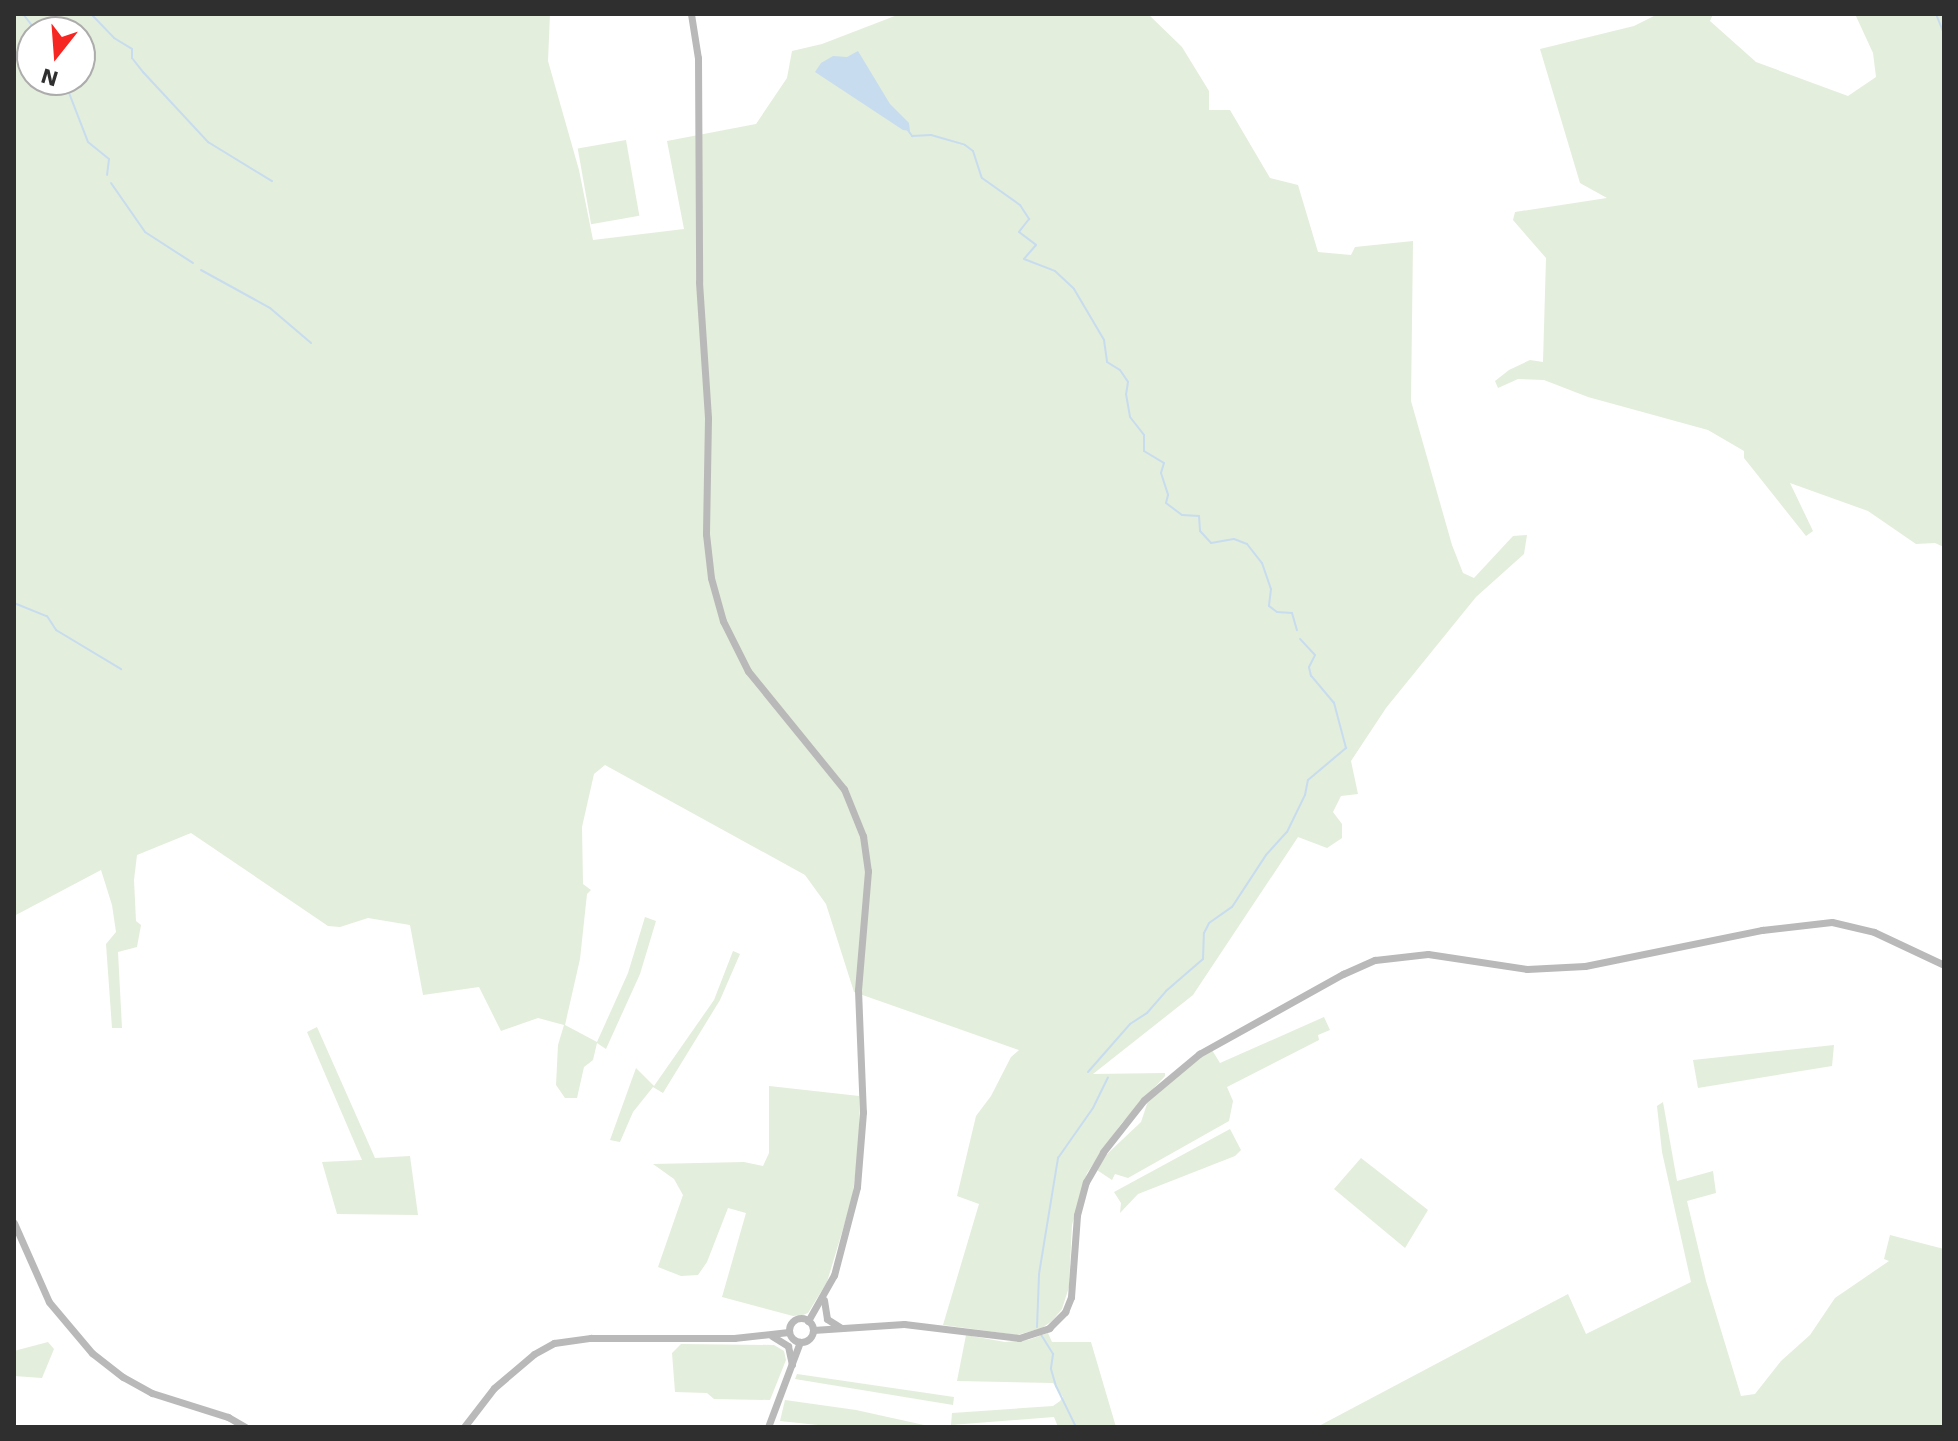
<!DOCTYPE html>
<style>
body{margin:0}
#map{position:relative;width:1958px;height:1441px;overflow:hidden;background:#fff;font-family:"Work Sans",sans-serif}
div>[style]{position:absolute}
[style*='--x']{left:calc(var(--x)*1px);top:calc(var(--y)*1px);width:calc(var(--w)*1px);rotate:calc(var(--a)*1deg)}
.green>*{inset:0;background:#e4eedc;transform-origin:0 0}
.water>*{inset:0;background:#c7dcef}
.stream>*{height:2px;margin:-1px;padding:0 1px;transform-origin:1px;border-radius:1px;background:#c7dcef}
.secondary>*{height:7px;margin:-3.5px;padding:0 3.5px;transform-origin:3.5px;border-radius:3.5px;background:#b9b9b9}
.secondary>.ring{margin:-3.5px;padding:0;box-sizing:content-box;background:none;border:7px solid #b9b9b9;border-radius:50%}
span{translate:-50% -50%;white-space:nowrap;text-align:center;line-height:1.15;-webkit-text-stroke:8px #fff;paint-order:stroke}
.frame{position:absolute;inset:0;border:16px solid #2f2f2f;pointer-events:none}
.north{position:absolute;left:16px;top:16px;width:80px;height:80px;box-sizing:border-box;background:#fff;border:2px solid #acacac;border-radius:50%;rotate:197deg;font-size:22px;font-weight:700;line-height:32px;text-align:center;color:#2f2f2f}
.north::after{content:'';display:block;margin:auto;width:28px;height:36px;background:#f62622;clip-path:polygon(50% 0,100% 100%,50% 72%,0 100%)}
</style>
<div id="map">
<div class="green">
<i style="clip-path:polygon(evenodd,14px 14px,550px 14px,548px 61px,579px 170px,593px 240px,684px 229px,667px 141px,756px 124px,787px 78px,792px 51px,822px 44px,900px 14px,1148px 14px,1182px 47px,1209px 91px,1209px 110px,1230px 110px,1270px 178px,1298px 185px,1318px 252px,1351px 255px,1355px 247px,1413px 241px,1411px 401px,1452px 545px,1463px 573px,1474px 578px,1513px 536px,1527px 535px,1524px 554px,1476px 597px,1386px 708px,1351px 761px,1358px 794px,1341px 796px,1333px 812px,1342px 824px,1342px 838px,1327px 848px,1298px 837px,1193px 995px,1093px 1074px,1165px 1073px,1165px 1076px,1121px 1124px,1087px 1173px,1072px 1225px,1069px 1287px,1062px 1309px,1052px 1321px,1042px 1328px,1017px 1335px,943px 1325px,979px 1204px,957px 1196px,976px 1116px,991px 1096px,1011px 1057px,1019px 1050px,854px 992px,826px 904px,805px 875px,605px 765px,594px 774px,582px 827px,583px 884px,591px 890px,587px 894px,580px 959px,565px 1025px,597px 1042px,628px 973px,645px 917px,656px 921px,640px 974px,606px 1049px,597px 1043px,593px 1060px,584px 1067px,577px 1098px,565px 1098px,556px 1085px,558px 1045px,564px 1025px,538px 1018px,501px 1031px,479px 987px,423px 995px,410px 925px,368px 918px,340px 927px,328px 926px,191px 833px,137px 855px,134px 880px,136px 921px,141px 925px,137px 947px,118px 952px,122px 1028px,112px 1028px,106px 944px,116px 932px,112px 905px,101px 870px,14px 916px,14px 14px,32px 32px,80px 32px,80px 80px,32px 80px,32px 32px)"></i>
<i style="clip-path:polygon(1658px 14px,1713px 14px,1710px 21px,1756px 62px,1848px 96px,1876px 77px,1873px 53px,1855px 14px,1944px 14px,1944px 547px,1935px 543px,1916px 544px,1868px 511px,1790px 483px,1813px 531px,1806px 536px,1744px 458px,1744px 451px,1708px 430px,1588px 397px,1544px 380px,1518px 379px,1498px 388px,1495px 381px,1509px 370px,1530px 360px,1543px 362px,1546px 258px,1513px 220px,1515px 212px,1607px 198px,1580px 183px,1540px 49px,1634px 26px)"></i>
<i style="left:626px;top:140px;width:77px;height:49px;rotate:80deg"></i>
<i style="clip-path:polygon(733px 951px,740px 954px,720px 1000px,663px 1093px,653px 1087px,633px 1112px,620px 1142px,610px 1140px,636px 1068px,654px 1086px,714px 1000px)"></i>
<i style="clip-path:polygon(1324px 1017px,1330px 1030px,1318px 1035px,1319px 1040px,1227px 1087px,1233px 1101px,1229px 1121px,1128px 1178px,1115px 1174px,1112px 1180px,1097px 1170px,1105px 1156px,1141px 1122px,1148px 1101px,1194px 1060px,1212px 1050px,1220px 1063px)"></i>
<i style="clip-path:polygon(317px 1027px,375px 1158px,410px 1156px,418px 1215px,337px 1214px,322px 1162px,362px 1160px,307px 1032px)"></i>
<i style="clip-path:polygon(1834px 1045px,1832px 1066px,1698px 1088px,1693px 1060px)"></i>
<i style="clip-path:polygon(769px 1086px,859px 1096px,860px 1141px,852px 1199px,827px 1282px,808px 1313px,803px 1315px,793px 1316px,722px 1297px,746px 1213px,728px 1208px,707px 1262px,698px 1275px,681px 1276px,658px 1267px,683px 1195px,674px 1179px,653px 1164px,744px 1162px,763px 1166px,769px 1153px)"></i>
<i style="clip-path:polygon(1663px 1102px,1677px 1181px,1713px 1171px,1716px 1193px,1687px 1201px,1706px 1281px,1741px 1396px,1755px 1394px,1781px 1361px,1810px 1335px,1835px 1298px,1889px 1261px,1884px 1259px,1890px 1235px,1944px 1249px,1944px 1427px,1317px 1427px,1568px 1294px,1586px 1334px,1691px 1282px,1662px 1152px,1657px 1106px)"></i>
<i style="clip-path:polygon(1230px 1129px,1241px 1150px,1235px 1156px,1138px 1194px,1120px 1213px,1121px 1203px,1114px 1192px)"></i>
<i style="clip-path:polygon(1361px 1158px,1428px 1210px,1405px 1248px,1334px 1189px)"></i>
<i style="clip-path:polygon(1048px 1333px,1052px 1342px,1091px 1342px,1116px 1427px,1058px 1427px,1054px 1417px,951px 1425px,952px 1413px,1053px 1406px,1060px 1401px,1063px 1397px,1053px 1383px,957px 1381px,966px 1335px,1005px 1342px,1028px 1340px)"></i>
<i style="clip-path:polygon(48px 1342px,54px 1349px,42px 1378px,14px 1376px,14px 1351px)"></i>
<i style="clip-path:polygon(681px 1344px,774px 1345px,784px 1351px,786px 1360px,770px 1400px,714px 1399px,707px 1393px,675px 1392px,672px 1353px)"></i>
<i style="clip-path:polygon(797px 1374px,954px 1397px,953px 1405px,795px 1379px)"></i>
<i style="clip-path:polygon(785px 1400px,856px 1410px,933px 1427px,837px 1427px,780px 1421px)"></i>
</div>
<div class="water">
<i style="clip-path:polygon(858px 51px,890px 104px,909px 123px,910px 131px,903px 130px,815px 72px,821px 63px,833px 56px,847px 57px)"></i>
</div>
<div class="stream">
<i style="--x:23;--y:14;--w:23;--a:52"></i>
<i style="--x:1936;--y:14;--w:22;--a:68"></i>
<i style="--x:93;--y:16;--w:30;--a:46"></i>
<i style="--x:114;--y:38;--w:21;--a:31"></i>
<i style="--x:132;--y:49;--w:9;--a:90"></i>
<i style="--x:132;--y:58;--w:18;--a:52"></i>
<i style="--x:143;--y:72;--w:96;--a:47.1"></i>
<i style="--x:208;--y:142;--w:75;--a:31.4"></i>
<i style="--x:64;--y:80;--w:66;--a:68.8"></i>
<i style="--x:88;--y:142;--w:27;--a:39"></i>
<i style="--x:109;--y:159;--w:16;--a:97"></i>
<i style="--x:907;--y:129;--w:9;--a:54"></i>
<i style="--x:912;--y:136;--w:19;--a:-3"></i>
<i style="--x:931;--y:135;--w:35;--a:16"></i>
<i style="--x:965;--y:145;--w:10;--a:37"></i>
<i style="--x:973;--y:151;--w:28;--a:72"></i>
<i style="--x:982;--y:178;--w:47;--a:35.4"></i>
<i style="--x:1020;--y:205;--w:17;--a:57"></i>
<i style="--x:1029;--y:219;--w:16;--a:128"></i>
<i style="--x:1019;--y:232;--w:21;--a:37"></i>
<i style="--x:1036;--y:245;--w:18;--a:131"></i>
<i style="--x:1024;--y:259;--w:33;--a:21"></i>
<i style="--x:1055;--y:271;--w:26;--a:43"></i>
<i style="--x:1074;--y:289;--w:59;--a:59.5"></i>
<i style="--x:1104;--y:340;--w:22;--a:82"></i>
<i style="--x:1107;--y:362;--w:15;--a:32"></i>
<i style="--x:1120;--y:370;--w:14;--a:56"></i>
<i style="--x:1128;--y:382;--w:12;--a:99"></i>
<i style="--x:1126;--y:394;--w:23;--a:80"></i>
<i style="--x:1130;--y:417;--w:23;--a:52"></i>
<i style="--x:1144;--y:435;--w:16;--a:90"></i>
<i style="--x:1144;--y:451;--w:23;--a:31"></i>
<i style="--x:1164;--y:463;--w:10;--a:107"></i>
<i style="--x:1161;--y:473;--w:23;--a:72"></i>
<i style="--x:1168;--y:495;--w:8;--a:104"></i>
<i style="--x:1166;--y:503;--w:20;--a:37"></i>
<i style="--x:1182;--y:515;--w:17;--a:3"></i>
<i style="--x:1199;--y:516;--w:15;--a:86"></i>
<i style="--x:1200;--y:531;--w:16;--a:47"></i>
<i style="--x:1211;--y:543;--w:23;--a:-10"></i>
<i style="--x:1234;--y:539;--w:14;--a:21"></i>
<i style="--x:1247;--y:544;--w:24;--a:52"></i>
<i style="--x:1262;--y:563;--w:28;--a:71"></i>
<i style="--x:1271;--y:589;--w:17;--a:97"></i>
<i style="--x:1269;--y:606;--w:10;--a:37"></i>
<i style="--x:1277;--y:612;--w:15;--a:4"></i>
<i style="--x:1292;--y:613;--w:18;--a:74"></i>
<i style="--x:111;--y:183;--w:60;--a:55.2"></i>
<i style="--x:145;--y:232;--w:57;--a:32.9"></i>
<i style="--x:201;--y:270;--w:79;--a:28.8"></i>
<i style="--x:270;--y:308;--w:54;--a:40.5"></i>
<i style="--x:14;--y:603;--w:35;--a:22"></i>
<i style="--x:47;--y:616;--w:17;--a:57"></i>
<i style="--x:56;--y:630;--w:76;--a:31"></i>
<i style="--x:1088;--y:1072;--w:64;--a:-48.8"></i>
<i style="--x:1130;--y:1024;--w:20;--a:-33"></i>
<i style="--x:1147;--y:1013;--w:29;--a:-49"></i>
<i style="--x:1166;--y:991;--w:49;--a:-40.9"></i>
<i style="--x:1203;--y:959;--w:26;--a:-88"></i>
<i style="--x:1204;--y:933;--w:11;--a:-63"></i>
<i style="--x:1209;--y:923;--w:28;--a:-35"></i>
<i style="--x:1232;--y:907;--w:62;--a:-56.8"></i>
<i style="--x:1266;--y:855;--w:31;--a:-48"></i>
<i style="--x:1287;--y:832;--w:41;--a:-64.1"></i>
<i style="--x:1305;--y:795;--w:15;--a:-79"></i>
<i style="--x:1308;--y:780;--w:50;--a:-40.1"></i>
<i style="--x:1346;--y:748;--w:47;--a:-104.9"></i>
<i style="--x:1334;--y:703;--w:35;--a:-130"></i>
<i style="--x:1311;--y:676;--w:9;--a:-103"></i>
<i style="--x:1309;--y:667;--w:13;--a:-63"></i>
<i style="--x:1315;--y:655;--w:22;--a:-133"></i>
<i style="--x:1037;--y:1327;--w:53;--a:-87.8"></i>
<i style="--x:1039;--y:1274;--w:118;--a:-80.7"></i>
<i style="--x:1058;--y:1158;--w:61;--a:-55"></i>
<i style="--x:1093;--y:1108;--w:34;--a:-64"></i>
<i style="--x:1040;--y:1333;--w:25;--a:58"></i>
<i style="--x:1053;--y:1354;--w:15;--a:98"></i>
<i style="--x:1051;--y:1369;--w:18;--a:74"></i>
<i style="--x:1056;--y:1386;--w:46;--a:64"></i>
</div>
<div class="secondary">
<i style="--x:691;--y:14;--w:45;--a:81"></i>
<i style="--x:698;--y:58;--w:224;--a:89.7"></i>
<i style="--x:699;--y:282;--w:136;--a:86.2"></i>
<i style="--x:708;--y:418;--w:116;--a:91"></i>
<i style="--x:706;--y:534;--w:44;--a:83.5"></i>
<i style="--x:711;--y:578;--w:45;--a:74.4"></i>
<i style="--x:723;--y:621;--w:56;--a:63.4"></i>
<i style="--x:748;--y:671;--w:152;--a:50.9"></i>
<i style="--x:844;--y:789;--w:51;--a:68"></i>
<i style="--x:863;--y:836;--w:35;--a:82"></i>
<i style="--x:868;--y:871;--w:119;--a:94.8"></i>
<i style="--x:858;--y:990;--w:122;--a:87.7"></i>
<i style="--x:863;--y:1112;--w:75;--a:94.6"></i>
<i style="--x:857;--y:1187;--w:91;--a:104.6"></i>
<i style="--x:834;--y:1275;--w:53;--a:119.5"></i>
<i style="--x:14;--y:1223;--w:86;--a:66.1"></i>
<i style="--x:49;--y:1302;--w:67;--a:49.9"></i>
<i style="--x:92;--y:1353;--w:39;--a:38"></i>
<i style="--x:123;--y:1377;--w:33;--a:29"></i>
<i style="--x:152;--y:1393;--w:80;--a:17.5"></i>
<i style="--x:228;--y:1417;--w:20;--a:30"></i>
<i style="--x:824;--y:1300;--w:19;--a:81"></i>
<i style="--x:827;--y:1319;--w:15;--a:32"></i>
<i class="ring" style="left:789px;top:1318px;width:17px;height:17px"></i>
<i style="--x:813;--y:1330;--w:91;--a:-3.8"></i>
<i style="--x:904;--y:1324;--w:116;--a:6.9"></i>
<i style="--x:1019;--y:1338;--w:32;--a:-18"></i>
<i style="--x:1049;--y:1328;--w:23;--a:-45"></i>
<i style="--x:1065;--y:1312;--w:16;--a:-68"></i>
<i style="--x:1071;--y:1297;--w:82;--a:-85.8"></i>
<i style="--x:1077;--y:1215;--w:34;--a:-75"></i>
<i style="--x:1086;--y:1182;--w:34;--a:-60"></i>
<i style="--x:1103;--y:1152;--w:66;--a:-51.7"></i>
<i style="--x:1144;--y:1100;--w:72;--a:-39.9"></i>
<i style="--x:1199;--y:1054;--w:165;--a:-29.1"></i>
<i style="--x:1343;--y:974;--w:35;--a:-24"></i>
<i style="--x:1375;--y:960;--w:53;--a:-6.5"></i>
<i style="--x:1428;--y:954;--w:100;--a:8.6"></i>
<i style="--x:1527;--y:969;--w:58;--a:-3"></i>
<i style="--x:1585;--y:966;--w:181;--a:-11.5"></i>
<i style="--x:1762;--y:930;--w:70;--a:-6.5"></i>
<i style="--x:1832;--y:922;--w:43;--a:13.4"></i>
<i style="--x:1874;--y:932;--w:77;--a:25.2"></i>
<i style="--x:772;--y:1336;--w:19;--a:32"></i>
<i style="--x:788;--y:1346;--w:19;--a:78"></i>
<i style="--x:464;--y:1427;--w:49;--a:-52.4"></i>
<i style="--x:494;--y:1388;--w:52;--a:-40.4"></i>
<i style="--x:534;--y:1354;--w:23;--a:-29"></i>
<i style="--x:554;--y:1343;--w:37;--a:-8"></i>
<i style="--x:591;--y:1338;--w:143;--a:0"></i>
<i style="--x:734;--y:1338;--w:55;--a:-6.2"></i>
<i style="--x:768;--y:1427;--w:91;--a:-69.4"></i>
</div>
<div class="frame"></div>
<div class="north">N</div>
</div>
